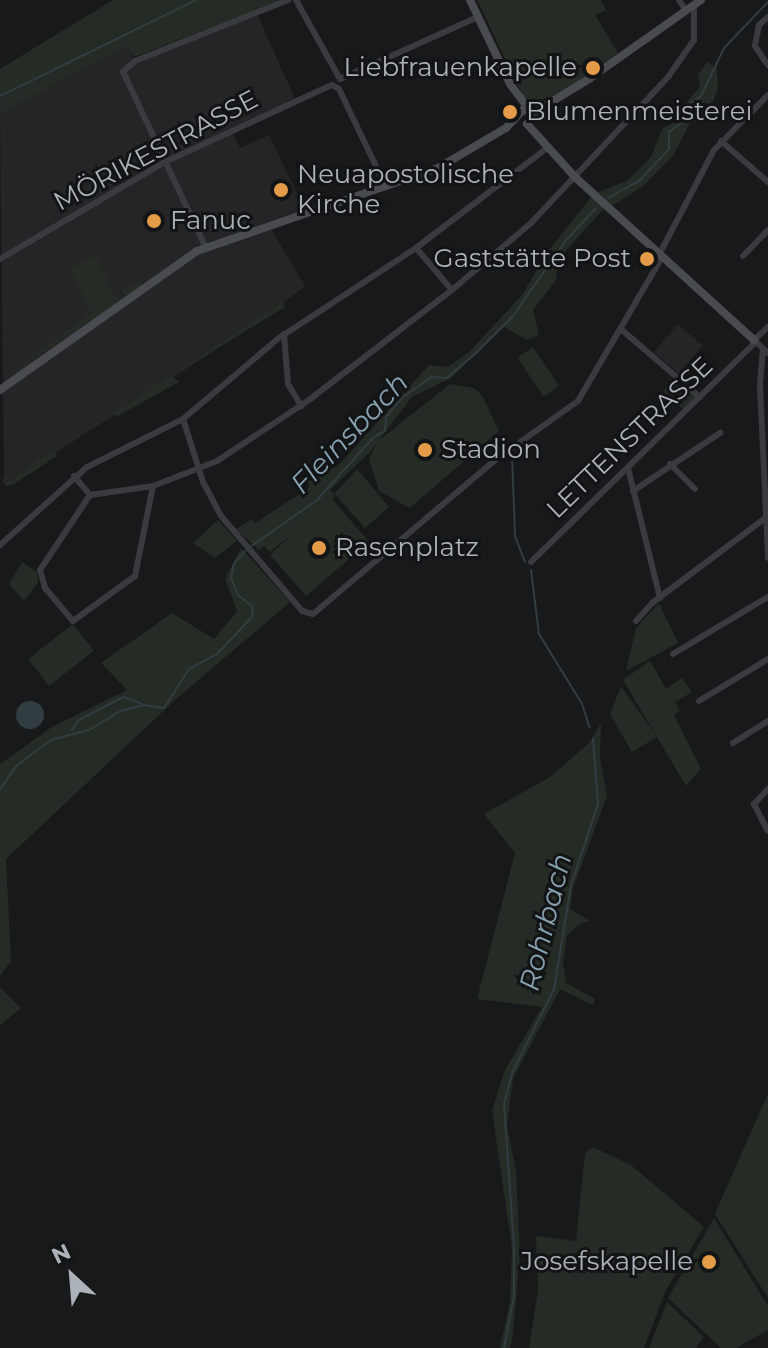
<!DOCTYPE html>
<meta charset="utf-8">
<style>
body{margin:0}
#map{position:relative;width:768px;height:1348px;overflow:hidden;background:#18191a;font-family:Montserrat,sans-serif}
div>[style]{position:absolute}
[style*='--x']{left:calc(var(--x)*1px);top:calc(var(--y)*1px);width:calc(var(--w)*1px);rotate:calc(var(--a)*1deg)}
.built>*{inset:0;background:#252527;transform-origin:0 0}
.green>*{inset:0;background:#252c25;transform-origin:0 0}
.water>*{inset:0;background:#323d42}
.round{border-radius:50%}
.stream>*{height:2px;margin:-1px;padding:0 1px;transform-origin:1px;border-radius:1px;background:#323d42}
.street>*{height:6px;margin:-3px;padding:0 3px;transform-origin:3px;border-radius:3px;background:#3a3b3f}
.secondary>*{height:8px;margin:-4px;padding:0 4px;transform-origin:4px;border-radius:4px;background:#484b4f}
.dots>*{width:22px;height:22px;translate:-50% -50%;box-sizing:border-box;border:4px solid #131415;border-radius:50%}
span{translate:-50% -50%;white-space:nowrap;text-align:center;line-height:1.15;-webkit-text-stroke:6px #131415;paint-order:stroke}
.poi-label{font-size:26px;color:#acb2b9}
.right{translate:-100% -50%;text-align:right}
.left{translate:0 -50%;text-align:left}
.street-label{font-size:26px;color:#acb2b9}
.water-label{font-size:28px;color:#86a2b1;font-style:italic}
.north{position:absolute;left:32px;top:1236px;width:80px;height:80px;-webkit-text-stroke:6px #131415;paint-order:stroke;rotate:334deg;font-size:22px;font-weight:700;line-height:32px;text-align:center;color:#acb2b9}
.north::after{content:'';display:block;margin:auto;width:28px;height:36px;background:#acb2b9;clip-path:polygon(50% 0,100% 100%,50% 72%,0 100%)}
</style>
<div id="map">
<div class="built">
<i style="clip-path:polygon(256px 12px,296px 101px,232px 131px,240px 148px,269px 135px,306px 212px,268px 224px,305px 286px,259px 322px,4px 486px,0 114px,127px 46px,134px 60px)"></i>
<i style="left:678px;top:324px;width:33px;height:37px;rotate:41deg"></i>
</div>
<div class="green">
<i style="clip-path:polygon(113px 0,282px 0,134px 57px,127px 46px,0 114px,0 69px)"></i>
<i style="clip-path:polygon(477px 0,601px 0,606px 10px,595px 15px,618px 53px,602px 65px,596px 61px,585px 68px,589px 75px,549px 98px,526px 102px)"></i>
<i style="clip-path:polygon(707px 62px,717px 68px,718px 89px,706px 119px,690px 123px,673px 156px,642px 187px,612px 206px,598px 192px,627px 181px,651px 157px,662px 129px,680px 119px,683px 106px,700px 87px,698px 75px)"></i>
<i style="clip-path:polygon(592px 196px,604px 208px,557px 261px,556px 280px,533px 310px,539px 335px,527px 340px,504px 327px,451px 378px,412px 397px,370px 452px,330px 490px,334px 494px,357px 469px,389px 507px,365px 528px,335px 494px,333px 500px,369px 542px,306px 596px,270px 555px,295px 532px,270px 552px,264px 546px,259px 550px,236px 529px,252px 519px,255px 523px,309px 488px,308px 482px,327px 468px,337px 467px,429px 365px,448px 367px,469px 352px,522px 295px,547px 253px)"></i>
<i style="clip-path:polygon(96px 256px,117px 300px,125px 295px,122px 290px,139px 282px,142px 286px,0 381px,91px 313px,70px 269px)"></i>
<i style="clip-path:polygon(283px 301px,285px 307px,172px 376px,179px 382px,116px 417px,114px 413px)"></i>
<i style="left:533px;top:347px;width:47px;height:19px;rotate:56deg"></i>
<i style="left:675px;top:378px;width:28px;height:18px;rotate:42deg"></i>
<i style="clip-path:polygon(450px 384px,474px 388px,482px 395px,499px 431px,410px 508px,379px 491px,369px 459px,378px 441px)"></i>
<i style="clip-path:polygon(53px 449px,57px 456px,14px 484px,7px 486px,0 477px,8px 482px)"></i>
<i style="clip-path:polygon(218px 520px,237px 541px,215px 558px,193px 543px)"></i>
<i style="clip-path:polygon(241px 548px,290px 602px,174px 701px,6px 859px,11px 961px,0 976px,0 764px,52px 727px,127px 690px,101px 663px,172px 613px,214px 639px,237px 611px,225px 579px)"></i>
<i style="clip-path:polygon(22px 562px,37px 572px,38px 583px,24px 601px,9px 584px)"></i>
<i style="clip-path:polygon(659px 603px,678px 643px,626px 671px,636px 628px)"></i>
<i style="left:73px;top:624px;width:34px;height:57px;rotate:52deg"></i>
<i style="clip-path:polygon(650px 661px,666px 689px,682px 678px,692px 692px,675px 702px,680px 711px,674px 715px,701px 769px,686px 786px,623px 680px)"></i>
<i style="clip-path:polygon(621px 686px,657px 737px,632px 752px,610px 714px)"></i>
<i style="clip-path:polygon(601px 723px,600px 758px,607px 796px,573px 888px,570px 909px,590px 921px,579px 924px,567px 936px,563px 962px,566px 983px,595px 999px,593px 1005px,560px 989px,513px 1079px,507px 1126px,516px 1172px,520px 1256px,512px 1342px,509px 1348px,500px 1348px,510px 1301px,512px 1249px,492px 1110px,505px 1070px,542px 1007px,477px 999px,515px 853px,484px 814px,550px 777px,590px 742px)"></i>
<i style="clip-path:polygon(0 987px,21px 1008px,0 1025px)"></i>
<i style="clip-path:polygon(768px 1093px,768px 1298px,715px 1214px)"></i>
<i style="clip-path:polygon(593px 1147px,631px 1165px,704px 1227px,666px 1290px,644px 1348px,529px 1348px,538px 1290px,536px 1236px,576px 1241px,585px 1153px)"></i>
<i style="clip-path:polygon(714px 1218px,768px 1306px,768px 1330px,736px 1348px,721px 1348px,668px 1298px)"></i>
<i style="clip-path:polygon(667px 1302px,704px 1337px,695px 1348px,649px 1348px)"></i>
</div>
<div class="water">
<i class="round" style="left:16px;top:701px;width:28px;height:28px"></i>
</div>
<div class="stream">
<i style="--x:0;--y:96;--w:218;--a:-26.1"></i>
<i style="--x:608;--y:198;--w:37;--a:-29"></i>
<i style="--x:640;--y:180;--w:42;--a:-46.9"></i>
<i style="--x:669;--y:149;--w:17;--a:-90"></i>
<i style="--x:669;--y:132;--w:21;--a:-37"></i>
<i style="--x:686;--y:119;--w:14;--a:-82"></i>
<i style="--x:688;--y:105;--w:16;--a:-35"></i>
<i style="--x:701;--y:96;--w:53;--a:-64.4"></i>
<i style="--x:724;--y:48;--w:64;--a:-46.3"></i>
<i style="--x:512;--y:454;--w:82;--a:87.9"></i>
<i style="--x:515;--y:536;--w:28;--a:69"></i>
<i style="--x:250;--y:547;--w:82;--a:-35"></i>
<i style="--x:317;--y:500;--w:85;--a:-47.9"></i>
<i style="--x:374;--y:437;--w:13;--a:-29"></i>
<i style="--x:385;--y:431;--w:14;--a:-86"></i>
<i style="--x:386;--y:417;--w:26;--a:-50"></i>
<i style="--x:403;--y:397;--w:35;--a:-35"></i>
<i style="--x:432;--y:377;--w:15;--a:4"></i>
<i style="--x:447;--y:378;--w:37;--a:-41"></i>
<i style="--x:475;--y:354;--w:54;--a:-45"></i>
<i style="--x:513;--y:316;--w:94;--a:-55"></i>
<i style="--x:567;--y:239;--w:42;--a:-46.9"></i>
<i style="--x:531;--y:570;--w:64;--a:82.9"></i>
<i style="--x:539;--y:634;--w:82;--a:58.4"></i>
<i style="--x:582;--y:704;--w:25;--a:72"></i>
<i style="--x:72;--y:730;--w:12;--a:-55"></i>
<i style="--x:79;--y:720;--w:50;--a:-27.6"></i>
<i style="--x:123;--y:697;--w:20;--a:20"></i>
<i style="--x:0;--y:789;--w:28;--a:-55"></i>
<i style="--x:16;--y:766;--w:44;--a:-36.6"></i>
<i style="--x:51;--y:740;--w:39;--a:-15"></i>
<i style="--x:89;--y:730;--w:37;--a:-31"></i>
<i style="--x:121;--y:711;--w:23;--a:-15"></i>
<i style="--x:143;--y:705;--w:21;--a:8"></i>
<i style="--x:164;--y:708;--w:46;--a:-57.3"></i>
<i style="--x:189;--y:669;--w:32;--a:-28"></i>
<i style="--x:217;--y:654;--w:51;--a:-46.6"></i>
<i style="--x:252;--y:617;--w:10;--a:-84"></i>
<i style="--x:253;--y:607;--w:19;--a:-141"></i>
<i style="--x:238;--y:595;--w:18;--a:-112"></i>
<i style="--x:231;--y:578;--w:15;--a:-79"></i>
<i style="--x:234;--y:563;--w:16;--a:-47"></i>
<i style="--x:504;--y:1348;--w:53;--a:-79.1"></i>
<i style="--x:514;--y:1296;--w:49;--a:-90"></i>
<i style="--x:514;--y:1247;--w:143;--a:-94"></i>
<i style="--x:504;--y:1104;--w:34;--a:-75"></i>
<i style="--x:513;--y:1071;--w:92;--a:-63.4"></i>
<i style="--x:554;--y:989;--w:105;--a:-80.7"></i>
<i style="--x:571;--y:885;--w:85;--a:-71.6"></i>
<i style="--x:598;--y:804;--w:66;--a:-94.3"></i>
</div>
<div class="street">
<i style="--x:296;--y:0;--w:90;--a:60.9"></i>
<i style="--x:340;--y:79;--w:151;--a:-24.2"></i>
<i style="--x:679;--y:0;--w:13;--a:58"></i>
<i style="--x:768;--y:17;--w:12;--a:138"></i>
<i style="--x:759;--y:25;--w:21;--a:101"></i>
<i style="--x:755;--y:46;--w:23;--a:56"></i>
<i style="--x:721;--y:141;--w:62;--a:41.1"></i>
<i style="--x:205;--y:246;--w:192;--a:-115.2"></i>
<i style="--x:123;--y:72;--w:16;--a:-43"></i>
<i style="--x:135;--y:61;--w:165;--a:-21.7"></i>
<i style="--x:416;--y:248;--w:55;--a:49.4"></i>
<i style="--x:659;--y:255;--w:119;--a:-62.4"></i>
<i style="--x:714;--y:150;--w:77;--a:-45.5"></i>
<i style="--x:743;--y:256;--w:36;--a:-46"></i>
<i style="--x:0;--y:259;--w:191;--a:-30.5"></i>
<i style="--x:165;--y:162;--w:184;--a:-24.8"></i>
<i style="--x:332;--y:85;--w:8;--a:30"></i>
<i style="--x:339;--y:89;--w:109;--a:64.4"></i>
<i style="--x:768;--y:327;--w:19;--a:137"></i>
<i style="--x:754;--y:340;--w:19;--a:43"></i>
<i style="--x:622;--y:330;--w:103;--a:40.7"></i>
<i style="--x:284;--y:334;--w:50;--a:85.4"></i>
<i style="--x:288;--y:384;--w:26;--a:59"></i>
<i style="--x:763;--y:349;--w:37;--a:95"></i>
<i style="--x:760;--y:386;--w:172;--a:87.3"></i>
<i style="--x:183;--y:419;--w:66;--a:72.4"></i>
<i style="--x:203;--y:482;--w:38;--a:62"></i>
<i style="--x:221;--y:516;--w:125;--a:49.5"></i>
<i style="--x:302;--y:611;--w:11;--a:15"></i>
<i style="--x:313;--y:614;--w:238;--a:-40.2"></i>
<i style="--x:495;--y:460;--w:102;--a:-35.4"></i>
<i style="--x:578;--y:401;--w:167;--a:-59.7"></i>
<i style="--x:670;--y:464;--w:35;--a:45"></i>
<i style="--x:628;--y:468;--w:134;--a:76.2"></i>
<i style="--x:74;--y:476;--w:25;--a:50"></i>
<i style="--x:633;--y:491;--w:105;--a:-33.7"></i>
<i style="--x:90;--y:495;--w:64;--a:-8.1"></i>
<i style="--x:153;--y:486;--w:69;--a:-21.3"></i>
<i style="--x:217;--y:461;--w:110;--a:-33.5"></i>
<i style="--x:309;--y:400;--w:180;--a:-37.6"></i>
<i style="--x:452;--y:290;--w:104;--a:-40.3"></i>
<i style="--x:531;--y:223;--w:200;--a:-46.8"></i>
<i style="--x:668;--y:77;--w:45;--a:-54.9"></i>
<i style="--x:694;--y:40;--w:35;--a:-90"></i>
<i style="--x:90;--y:495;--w:90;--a:123.7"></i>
<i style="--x:40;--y:570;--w:19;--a:74"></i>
<i style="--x:45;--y:588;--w:43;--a:49.7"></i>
<i style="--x:73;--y:621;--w:77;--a:-36"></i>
<i style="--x:135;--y:576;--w:92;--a:-78.7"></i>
<i style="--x:0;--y:545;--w:117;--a:-41.9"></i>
<i style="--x:87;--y:467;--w:107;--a:-26.6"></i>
<i style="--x:183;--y:419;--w:126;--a:-40.2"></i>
<i style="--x:279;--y:338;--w:164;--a:-33.3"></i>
<i style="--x:416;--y:248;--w:165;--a:-37.4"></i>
<i style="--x:531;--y:562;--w:315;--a:-44.4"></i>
<i style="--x:636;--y:621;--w:24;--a:-48"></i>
<i style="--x:652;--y:603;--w:145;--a:-36.9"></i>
<i style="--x:673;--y:654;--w:111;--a:-31"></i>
<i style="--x:699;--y:701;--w:81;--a:-31.3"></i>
<i style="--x:733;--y:743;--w:41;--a:-32.2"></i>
<i style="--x:768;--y:789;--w:21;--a:133"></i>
<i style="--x:754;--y:804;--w:30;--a:63"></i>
</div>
<div class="secondary">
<i style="--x:470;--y:0;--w:93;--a:64.5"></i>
<i style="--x:510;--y:84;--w:31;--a:53"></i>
<i style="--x:527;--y:124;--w:73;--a:47.8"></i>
<i style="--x:576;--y:178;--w:241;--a:42.3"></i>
<i style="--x:0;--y:390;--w:241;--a:-35.2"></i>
<i style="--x:197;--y:251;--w:255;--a:-19"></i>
<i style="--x:438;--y:168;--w:79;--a:-30.5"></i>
<i style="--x:506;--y:128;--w:25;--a:-47"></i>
<i style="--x:523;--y:110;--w:10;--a:17"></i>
<i style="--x:533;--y:113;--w:66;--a:-31.3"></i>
<i style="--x:589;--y:79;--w:137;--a:-35.2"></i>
</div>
<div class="dots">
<i style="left:593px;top:68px;background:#e39b48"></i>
<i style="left:510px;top:112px;background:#e39b48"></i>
<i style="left:281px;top:190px;background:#e39b48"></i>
<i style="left:154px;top:221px;background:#e39b48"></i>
<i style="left:647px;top:259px;background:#e39b48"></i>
<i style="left:425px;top:450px;background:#e39b48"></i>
<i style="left:319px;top:548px;background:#e39b48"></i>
<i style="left:709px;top:1262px;background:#e39b48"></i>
</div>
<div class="poi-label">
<span class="right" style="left:577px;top:68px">Liebfrauenkapelle</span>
<span class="left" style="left:526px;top:112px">Blumenmeisterei</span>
<span class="left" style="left:297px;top:190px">Neuapostolische<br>Kirche</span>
<span class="left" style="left:170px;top:221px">Fanuc</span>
<span class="right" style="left:631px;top:259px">Gaststätte Post</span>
<span class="left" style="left:441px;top:450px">Stadion</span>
<span class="left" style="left:335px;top:548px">Rasenplatz</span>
<span class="right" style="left:693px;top:1262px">Josefskapelle</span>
</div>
<div class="street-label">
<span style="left:156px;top:151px;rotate:-28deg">MÖRIKESTRASSE</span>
<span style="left:630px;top:438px;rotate:-44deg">LETTENSTRASSE</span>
</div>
<div class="water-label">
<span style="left:349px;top:433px;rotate:-46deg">Fleinsbach</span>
<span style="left:545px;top:922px;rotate:-76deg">Rohrbach</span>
</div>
<div class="north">N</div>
</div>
